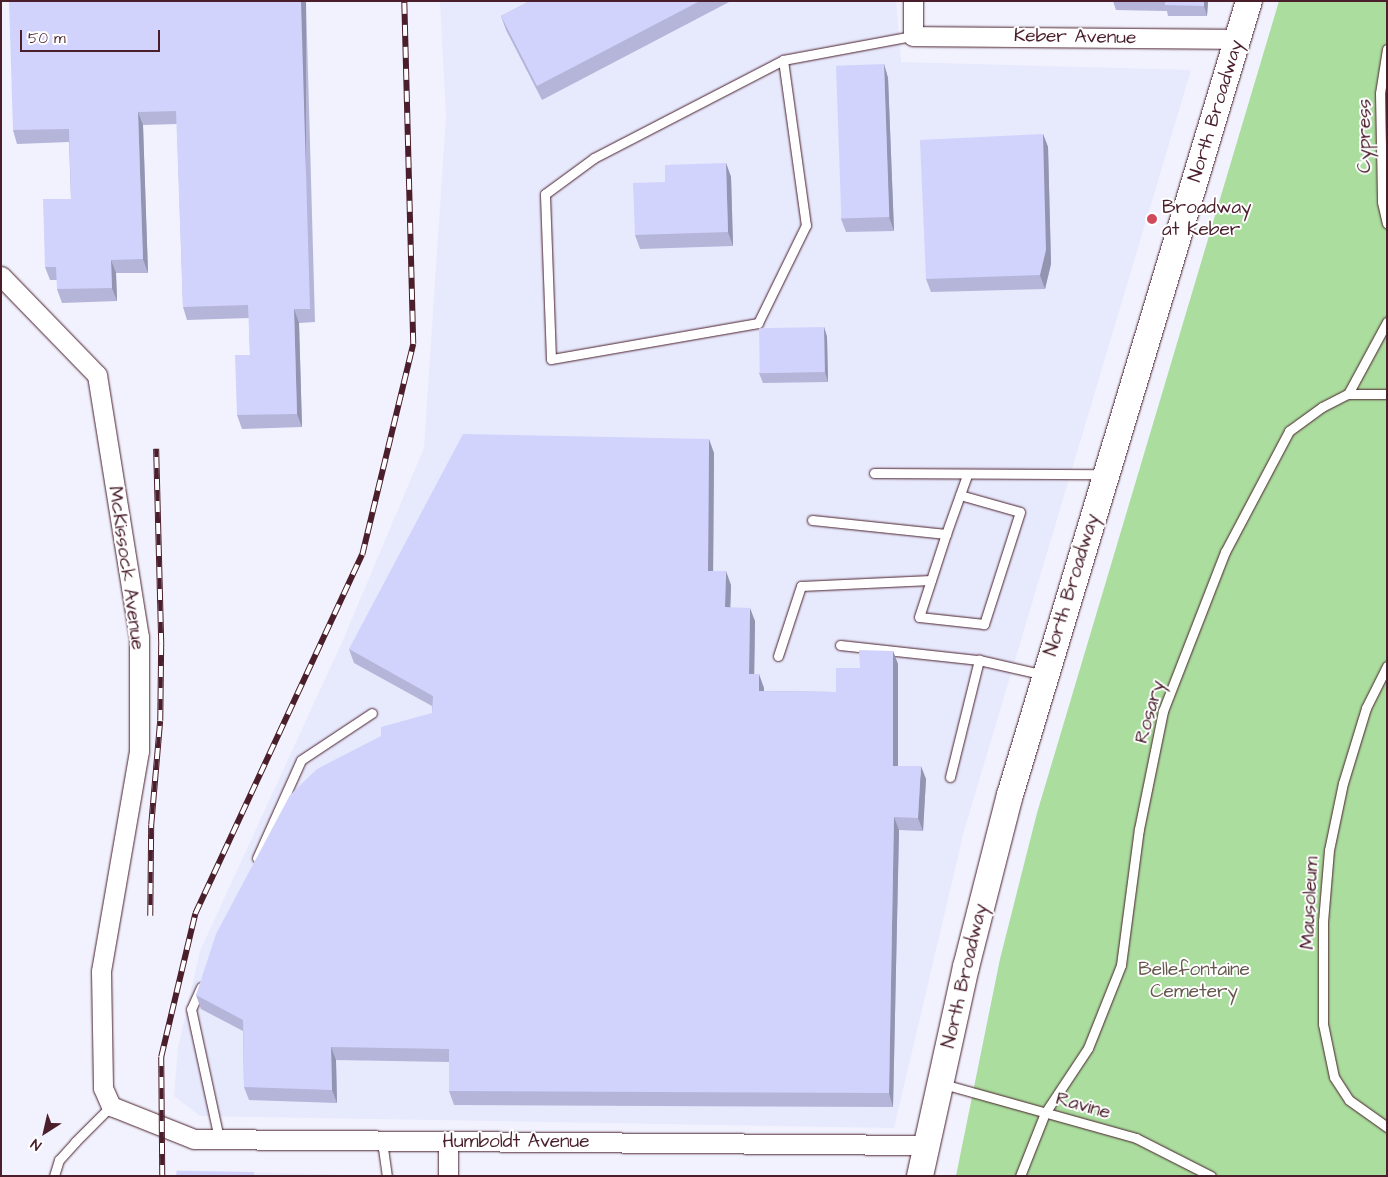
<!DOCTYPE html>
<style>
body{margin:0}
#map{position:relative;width:1388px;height:1177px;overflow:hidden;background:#f1f2fe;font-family:"Architects Daughter",sans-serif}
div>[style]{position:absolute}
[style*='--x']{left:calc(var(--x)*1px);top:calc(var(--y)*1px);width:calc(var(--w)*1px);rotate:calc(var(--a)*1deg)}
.built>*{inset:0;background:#e7e9fd}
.green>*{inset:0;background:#aadd9e}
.roads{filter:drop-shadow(0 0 1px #4a1f2b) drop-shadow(0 0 1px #4a1f2b)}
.lane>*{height:9px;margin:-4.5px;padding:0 4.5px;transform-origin:4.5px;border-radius:4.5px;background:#fff}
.street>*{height:19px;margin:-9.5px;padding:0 9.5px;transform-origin:9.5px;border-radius:9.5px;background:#fff}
.secondary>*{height:26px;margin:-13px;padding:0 13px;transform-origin:13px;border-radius:13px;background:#fff}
.rail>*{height:5.5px;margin-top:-2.75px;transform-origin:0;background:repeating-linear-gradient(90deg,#fff 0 11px,#4a1f2b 0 22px);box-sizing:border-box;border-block:1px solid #4a1f2b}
.wall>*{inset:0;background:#b4b5d9}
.shaded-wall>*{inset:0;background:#9294b0;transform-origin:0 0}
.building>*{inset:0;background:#d1d3fc;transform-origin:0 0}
.dots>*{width:14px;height:14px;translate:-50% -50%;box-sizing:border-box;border:2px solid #fff;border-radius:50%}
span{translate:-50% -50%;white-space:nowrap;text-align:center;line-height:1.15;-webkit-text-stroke:4px #fff;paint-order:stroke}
.street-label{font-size:19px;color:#4a1f2b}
.poi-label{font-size:19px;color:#4a1f2b}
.left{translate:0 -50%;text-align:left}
.park-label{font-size:19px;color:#67584e}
.frame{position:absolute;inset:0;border:2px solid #4a1f2b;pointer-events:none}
.north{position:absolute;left:20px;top:1107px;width:50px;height:50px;-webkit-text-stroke:4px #fff;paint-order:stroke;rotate:215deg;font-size:14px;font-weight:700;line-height:20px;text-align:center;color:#4a1f2b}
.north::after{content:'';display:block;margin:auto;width:18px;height:22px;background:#4a1f2b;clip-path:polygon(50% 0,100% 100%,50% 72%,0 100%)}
.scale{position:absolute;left:20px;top:30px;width:140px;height:22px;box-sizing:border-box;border:2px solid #4a1f2b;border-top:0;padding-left:6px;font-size:15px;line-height:18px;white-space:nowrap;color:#4a1f2b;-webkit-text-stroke:4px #fff;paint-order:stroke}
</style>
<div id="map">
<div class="built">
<i style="clip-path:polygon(440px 1px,896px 1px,901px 62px,1191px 70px,964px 831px,894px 1128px,200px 1116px,174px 1096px,178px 1048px,200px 951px,343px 640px,424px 448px,446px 117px)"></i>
<i style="clip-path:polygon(176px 1170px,386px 1176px,176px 1176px)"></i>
</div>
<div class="green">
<i style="clip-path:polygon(1279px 1px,1387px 1px,1387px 1176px,956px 1176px,1000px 959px,1037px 813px)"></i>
</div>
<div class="roads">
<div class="lane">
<i style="--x:1387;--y:49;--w:45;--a:99"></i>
<i style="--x:1380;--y:93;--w:109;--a:88.9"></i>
<i style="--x:1382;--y:202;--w:22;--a:77"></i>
<i style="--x:783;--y:60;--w:167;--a:82.1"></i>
<i style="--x:806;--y:225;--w:109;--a:116.1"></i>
<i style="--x:758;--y:323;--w:210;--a:170.1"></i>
<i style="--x:551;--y:359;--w:165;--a:-92.1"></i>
<i style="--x:545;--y:194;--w:61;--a:-36.3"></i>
<i style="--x:594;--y:158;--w:213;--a:-27.4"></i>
<i style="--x:783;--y:60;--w:132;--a:-10.5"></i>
<i style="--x:1348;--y:394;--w:82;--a:-61.6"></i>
<i style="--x:874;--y:473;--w:229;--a:0.3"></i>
<i style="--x:960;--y:495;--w:62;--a:15.8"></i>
<i style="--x:1020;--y:512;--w:118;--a:107.8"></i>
<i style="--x:984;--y:624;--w:65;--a:-173.9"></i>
<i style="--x:919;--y:617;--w:87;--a:-72"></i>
<i style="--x:946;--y:534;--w:63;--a:-70.4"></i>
<i style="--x:812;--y:520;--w:135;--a:6"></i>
<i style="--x:840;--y:645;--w:140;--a:6.2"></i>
<i style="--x:979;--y:660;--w:68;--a:12.8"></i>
<i style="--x:778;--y:656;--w:74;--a:-71.8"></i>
<i style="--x:801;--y:586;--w:130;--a:-2.6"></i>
<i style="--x:1387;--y:666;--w:47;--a:116.6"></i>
<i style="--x:1366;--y:708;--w:78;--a:107"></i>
<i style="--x:1343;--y:783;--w:68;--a:101.8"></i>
<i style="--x:1329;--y:850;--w:71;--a:94.8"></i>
<i style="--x:1323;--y:921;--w:103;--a:90"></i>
<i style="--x:1323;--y:1024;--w:54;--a:78.3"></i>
<i style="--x:1334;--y:1077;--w:27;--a:57"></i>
<i style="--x:1349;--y:1100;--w:47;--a:35.4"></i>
<i style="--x:950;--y:777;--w:121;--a:-76.1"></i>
<i style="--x:257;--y:858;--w:107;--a:-65.8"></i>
<i style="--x:301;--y:760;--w:85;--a:-33.5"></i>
<i style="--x:201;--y:987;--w:24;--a:114"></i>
<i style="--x:191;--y:1009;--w:133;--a:77.8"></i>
<i style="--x:943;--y:1084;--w:200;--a:15.6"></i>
<i style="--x:1136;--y:1138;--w:84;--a:26.9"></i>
<i style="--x:382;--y:1141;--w:35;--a:82"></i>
<i style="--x:54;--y:1176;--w:17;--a:-73"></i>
<i style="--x:59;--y:1160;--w:24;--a:-48"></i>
<i style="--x:75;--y:1142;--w:51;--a:-45"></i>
<i style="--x:1020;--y:1176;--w:68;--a:-68.4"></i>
<i style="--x:1045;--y:1113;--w:78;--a:-56.5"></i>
<i style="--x:1088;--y:1048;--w:89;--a:-68.3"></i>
<i style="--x:1121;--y:965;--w:137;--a:-82.5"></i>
<i style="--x:1139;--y:829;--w:120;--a:-78.5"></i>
<i style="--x:1163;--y:711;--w:171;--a:-68.7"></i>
<i style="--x:1225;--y:552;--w:137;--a:-62.1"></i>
<i style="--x:1289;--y:431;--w:41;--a:-36"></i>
<i style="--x:1322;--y:407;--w:29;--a:-27"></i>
<i style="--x:1348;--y:394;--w:39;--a:0"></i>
</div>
<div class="street">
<i style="--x:913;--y:1;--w:35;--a:90"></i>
<i style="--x:913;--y:36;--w:325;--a:0.5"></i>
<i style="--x:1;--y:276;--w:138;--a:45.9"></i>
<i style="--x:97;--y:375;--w:265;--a:80.9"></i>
<i style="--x:139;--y:637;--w:114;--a:90"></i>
<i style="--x:139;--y:751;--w:223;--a:99.8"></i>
<i style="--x:101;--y:971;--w:117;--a:89"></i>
<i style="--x:103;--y:1088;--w:20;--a:66"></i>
<i style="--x:111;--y:1106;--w:89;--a:21.7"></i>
<i style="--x:194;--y:1139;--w:732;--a:0.47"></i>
<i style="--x:448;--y:1176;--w:34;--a:-90"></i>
</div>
<div class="secondary">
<i style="--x:920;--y:1176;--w:214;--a:-77.6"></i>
<i style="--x:966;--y:967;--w:178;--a:-75.7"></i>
<i style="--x:1010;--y:795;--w:829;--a:-73.25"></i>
</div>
</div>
<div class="rail">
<i style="--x:150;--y:916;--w:91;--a:-89.4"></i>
<i style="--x:151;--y:825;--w:104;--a:-85.1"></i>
<i style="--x:160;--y:721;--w:77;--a:-89.3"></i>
<i style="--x:161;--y:644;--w:195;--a:-91.5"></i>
<i style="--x:162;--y:1176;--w:119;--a:-90.5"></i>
<i style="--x:161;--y:1057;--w:147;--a:-76.6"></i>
<i style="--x:195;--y:914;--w:396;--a:-65.1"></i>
<i style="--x:362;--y:555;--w:217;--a:-76.4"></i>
<i style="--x:413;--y:344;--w:343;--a:-91.5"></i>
</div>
<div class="wall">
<i style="clip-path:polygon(306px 1px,315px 322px,299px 323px,302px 427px,242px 429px,237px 415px,250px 355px,249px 318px,187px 320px,183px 307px,177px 124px,143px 125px,148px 273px,116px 273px,117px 301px,62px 303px,57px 289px,57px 280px,50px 280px,45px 267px,71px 199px,69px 142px,17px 144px,13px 130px)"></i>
<i style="clip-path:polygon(530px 1px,731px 1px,542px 100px,506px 30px,501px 16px)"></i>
<i style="clip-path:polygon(1113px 1px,1208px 1px,1207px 16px,1168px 16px,1167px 11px,1116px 10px)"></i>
<i style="clip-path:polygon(884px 64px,888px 78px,894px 231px,846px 232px,841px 219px)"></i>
<i style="clip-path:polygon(1043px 134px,1048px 147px,1051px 264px,1045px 289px,931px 292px,926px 279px)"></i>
<i style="clip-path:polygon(726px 163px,731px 177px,733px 246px,640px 249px,635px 235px)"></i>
<i style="clip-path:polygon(824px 327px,827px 337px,828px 382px,763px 383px,759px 373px)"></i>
<i style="clip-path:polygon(714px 453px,713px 571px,731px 585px,730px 607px,755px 621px,754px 674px,764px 688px,764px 691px,836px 692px,860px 668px,893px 651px,898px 664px,898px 766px,926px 779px,923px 831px,899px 830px,893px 1107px,454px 1105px,449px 1091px,449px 1062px,336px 1060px,337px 1103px,249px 1100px,244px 1087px,243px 1031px,201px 1009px,196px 995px,432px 713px,432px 706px,354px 663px,349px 649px)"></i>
</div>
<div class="shaded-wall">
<i style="left:301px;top:1px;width:5px;height:308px"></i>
<i style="clip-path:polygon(1204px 1px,1208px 1px,1207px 16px,1204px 6px)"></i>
<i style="clip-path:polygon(884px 64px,888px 78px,894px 231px,889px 217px)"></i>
<i style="clip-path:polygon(138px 112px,143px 125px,148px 273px,143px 259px)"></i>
<i style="clip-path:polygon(1043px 134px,1048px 147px,1051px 264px,1045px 289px,1040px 275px)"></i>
<i style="clip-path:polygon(726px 163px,731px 177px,733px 246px,728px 232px)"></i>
<i style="clip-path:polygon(111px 260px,116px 273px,117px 301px,112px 288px)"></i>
<i style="clip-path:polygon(294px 309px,299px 323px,302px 427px,297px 414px)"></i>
<i style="clip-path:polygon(824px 327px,827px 337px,828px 382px,825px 372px)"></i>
<i style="clip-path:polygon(709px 439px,714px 453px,713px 584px,708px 571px)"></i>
<i style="clip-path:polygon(726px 571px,731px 585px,730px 620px,725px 607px)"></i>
<i style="clip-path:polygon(750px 608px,755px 621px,754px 688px,749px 674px)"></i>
<i style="clip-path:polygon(893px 651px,898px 664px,898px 780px,893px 766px)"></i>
<i style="clip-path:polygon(759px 674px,764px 688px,764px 704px,759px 691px)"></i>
<i style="clip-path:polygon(921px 766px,926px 779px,923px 831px,918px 818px)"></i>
<i style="clip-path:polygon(894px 817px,899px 830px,893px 1107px,889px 1093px)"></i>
<i style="clip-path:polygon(331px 1047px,336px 1060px,337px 1103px,332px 1090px)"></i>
</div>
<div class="building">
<i style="clip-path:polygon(9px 1px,301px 1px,310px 309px,294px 309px,297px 414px,237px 415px,235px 355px,250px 355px,248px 305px,183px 307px,176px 111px,138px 112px,143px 259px,111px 260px,112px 288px,57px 289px,56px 267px,45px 267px,43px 199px,71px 199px,69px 129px,13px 130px)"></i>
<i style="clip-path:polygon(530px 1px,700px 1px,537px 86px,501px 16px)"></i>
<i style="clip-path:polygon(1165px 1px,1204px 1px,1204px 6px,1165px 5px)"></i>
<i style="left:884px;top:64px;width:153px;height:48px;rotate:88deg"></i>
<i style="clip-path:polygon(1043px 134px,1046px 250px,1040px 275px,926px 279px,920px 140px)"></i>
<i style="clip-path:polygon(726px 163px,728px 232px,635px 235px,633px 183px,665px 182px,665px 165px)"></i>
<i style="left:824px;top:327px;width:45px;height:65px;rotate:89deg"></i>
<i style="clip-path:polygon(463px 434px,709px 439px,708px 571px,726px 571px,725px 607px,750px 608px,749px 674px,759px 674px,759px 691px,836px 692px,836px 668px,860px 668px,859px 650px,893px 651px,893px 766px,921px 766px,918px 818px,894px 817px,889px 1093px,449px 1091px,449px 1049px,331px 1047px,332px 1090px,244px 1087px,243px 1020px,196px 995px,216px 934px,290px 795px,317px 769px,381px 736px,381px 727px,432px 713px,433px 696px,349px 649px)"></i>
<i style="clip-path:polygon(177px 1171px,254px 1172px,254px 1176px,176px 1176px)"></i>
</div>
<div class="dots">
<i style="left:1152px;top:219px;background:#d1495b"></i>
</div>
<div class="street-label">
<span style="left:1075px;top:37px;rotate:1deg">Keber Avenue</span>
<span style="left:1216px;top:111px;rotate:-73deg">North Broadway</span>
<span style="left:1365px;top:136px;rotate:-90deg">Cypress</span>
<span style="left:126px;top:568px;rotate:82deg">McKissock Avenue</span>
<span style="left:1072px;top:585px;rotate:-73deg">North Broadway</span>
<span style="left:1150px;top:712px;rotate:-74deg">Rosary</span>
<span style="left:1310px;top:903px;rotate:-87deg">Mausoleum</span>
<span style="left:965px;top:976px;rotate:-77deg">North Broadway</span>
<span style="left:1083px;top:1106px;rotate:16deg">Ravine</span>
<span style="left:516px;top:1142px">Humboldt Avenue</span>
</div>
<div class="poi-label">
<span class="left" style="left:1162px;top:219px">Broadway<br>at Keber</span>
</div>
<div class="park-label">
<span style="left:1194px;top:981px">Bellefontaine<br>Cemetery</span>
</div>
<div class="frame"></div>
<div class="north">N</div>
<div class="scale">50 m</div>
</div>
